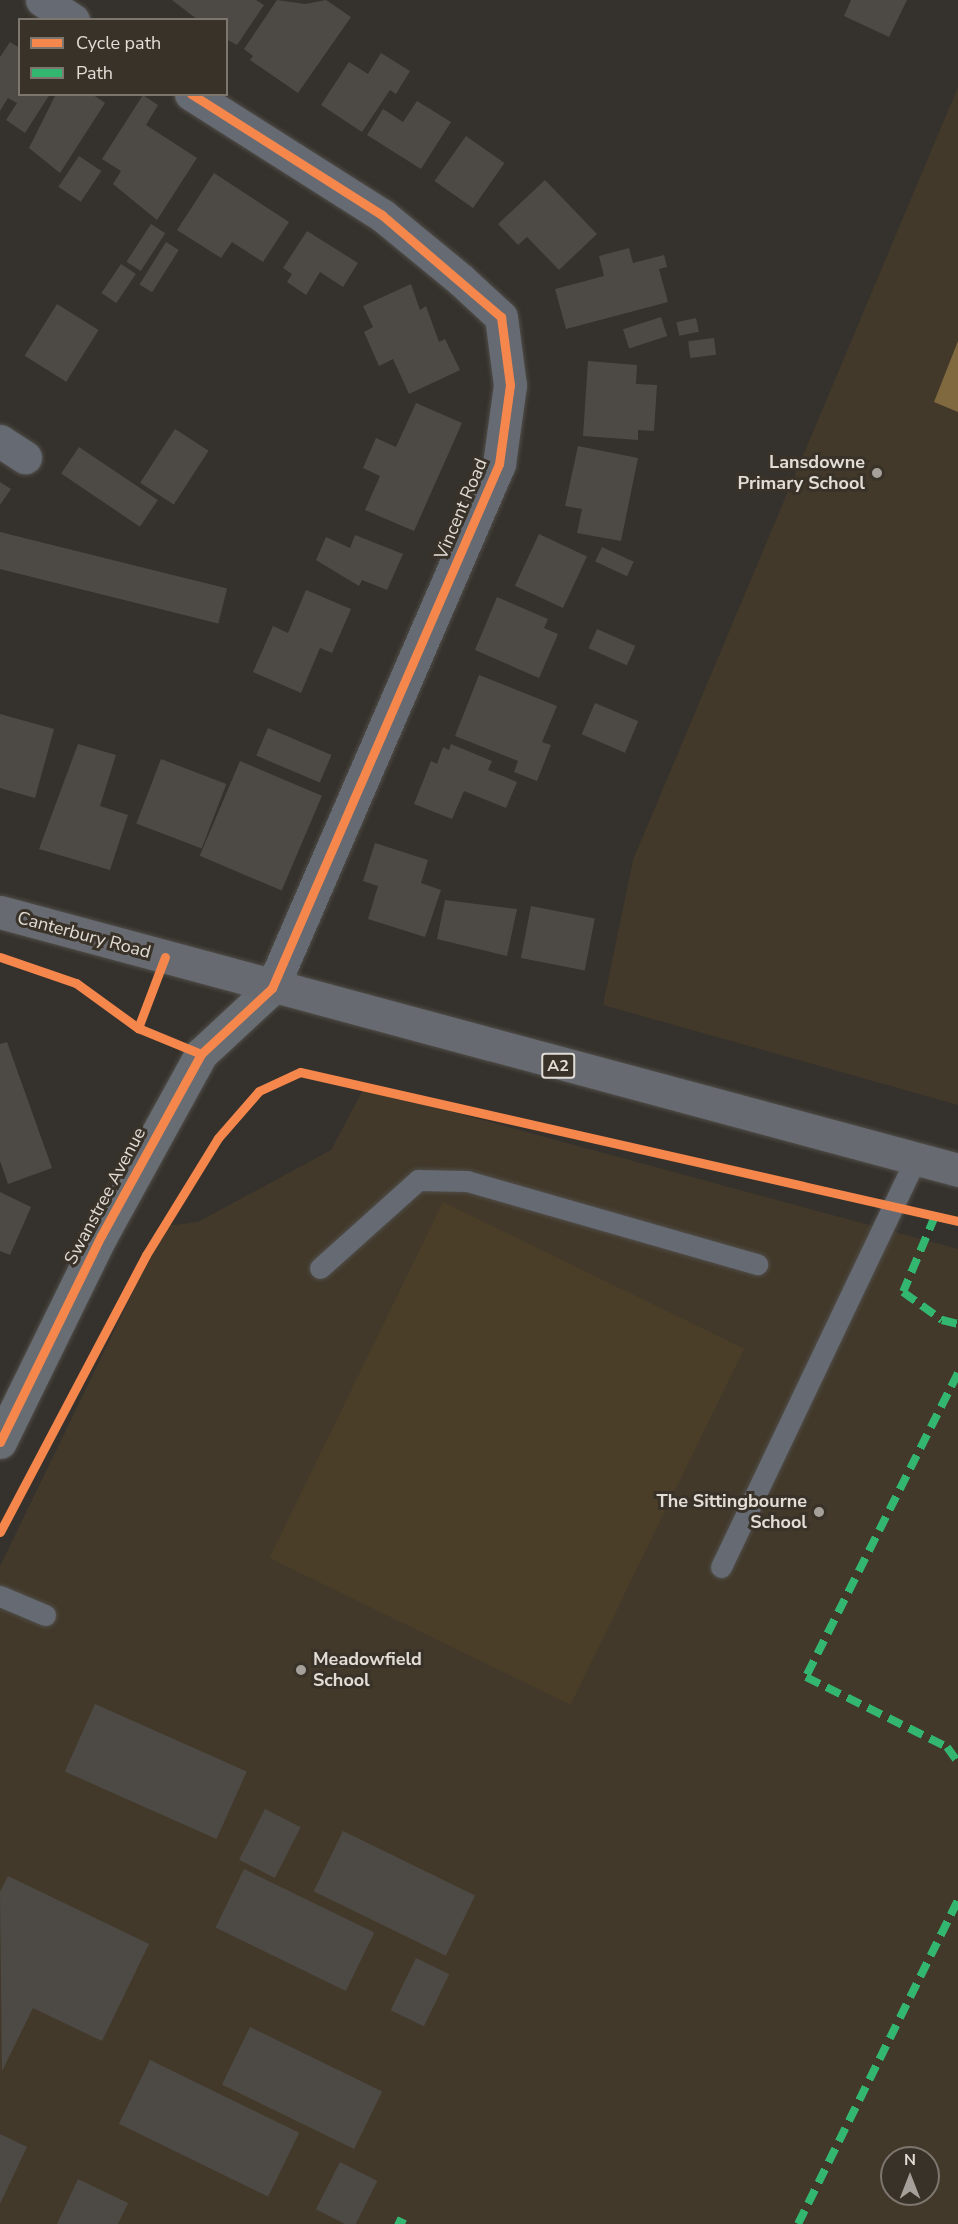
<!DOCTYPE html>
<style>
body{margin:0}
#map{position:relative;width:958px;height:2224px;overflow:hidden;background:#35312c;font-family:"Nunito Sans",sans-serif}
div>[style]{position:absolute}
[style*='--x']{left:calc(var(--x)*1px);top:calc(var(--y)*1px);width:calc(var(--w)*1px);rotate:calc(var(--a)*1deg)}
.built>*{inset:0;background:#42392a}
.green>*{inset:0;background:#4b3e29;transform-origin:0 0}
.water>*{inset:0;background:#80683f}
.building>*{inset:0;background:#4d4a45;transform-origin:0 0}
.roads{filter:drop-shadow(0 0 2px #504d48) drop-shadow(0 0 2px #504d48)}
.lane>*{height:21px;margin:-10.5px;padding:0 10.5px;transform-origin:10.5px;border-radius:10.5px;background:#666a72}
.street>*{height:33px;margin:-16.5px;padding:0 16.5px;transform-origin:16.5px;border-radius:16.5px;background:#666a72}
.secondary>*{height:33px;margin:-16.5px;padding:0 16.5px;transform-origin:16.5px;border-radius:16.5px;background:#686c73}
.primary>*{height:33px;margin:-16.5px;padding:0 16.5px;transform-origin:16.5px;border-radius:16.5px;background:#676a70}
.quiet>*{height:8px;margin-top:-4px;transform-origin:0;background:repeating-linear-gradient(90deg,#33b770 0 15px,transparent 0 23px)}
.cycleway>*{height:9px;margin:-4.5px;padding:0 4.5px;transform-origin:4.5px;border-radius:4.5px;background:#f5874c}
.dots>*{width:16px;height:16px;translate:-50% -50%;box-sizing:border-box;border:3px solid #393228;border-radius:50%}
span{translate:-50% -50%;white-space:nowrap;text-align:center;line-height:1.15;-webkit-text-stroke:6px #393228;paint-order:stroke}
.shield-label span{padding:2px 4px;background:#393228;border:2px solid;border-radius:4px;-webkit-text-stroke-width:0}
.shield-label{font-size:16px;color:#e1ddd6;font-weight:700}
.poi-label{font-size:18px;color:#e1ddd6;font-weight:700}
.right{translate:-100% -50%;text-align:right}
.left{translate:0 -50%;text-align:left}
.street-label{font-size:18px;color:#e1ddd6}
.legend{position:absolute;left:18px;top:18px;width:210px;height:78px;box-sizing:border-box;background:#393228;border:2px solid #7c766e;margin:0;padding:8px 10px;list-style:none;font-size:18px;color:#e1ddd6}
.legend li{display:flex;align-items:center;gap:12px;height:30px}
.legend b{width:30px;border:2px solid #7c766e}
.north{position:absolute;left:880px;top:2146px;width:60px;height:60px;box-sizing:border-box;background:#393228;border:2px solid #7c766e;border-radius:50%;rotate:0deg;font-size:16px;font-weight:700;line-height:24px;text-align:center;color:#e1ddd6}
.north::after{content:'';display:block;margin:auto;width:21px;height:27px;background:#a5a19a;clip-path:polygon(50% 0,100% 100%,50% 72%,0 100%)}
</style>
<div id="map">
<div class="built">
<i style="clip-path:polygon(958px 87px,958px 1105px,603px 1005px,633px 860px)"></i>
<i style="clip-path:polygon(evenodd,364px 1088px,958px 1249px,958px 2224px,0 2224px,0 1566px,165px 1226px,198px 1222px,331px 1150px,364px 1088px,892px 2158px,928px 2158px,928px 2194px,892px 2194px,892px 2158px)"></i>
</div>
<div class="green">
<i style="left:443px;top:1202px;width:335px;height:396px;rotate:26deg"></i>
</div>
<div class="water">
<i style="clip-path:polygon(958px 341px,958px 412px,934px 402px)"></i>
</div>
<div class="building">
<i style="clip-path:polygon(172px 0,256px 0,264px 5px,237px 45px,226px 39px,226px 20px,198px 20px)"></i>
<i style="clip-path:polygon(277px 0,305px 4px,326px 0,351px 17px,298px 93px,250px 60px,253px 56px,244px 49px)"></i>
<i style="clip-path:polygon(851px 0,907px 0,889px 37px,844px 16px)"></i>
<i style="clip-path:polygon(10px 42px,20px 48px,20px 94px,50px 94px,25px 133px,6px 120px,17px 103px,8px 98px,0 111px,0 57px)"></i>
<i style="clip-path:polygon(381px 53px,410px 71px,396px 94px,390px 90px,362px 132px,321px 105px,349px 62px,368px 74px)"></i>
<i style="clip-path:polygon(56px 94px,92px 94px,105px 103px,60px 173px,29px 148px)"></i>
<i style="clip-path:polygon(143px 95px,158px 105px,146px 125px,197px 158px,157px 220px,113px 184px,121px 171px,102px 159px)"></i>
<i style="clip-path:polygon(417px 101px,451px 122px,421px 169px,367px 135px,383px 109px,403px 122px)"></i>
<i style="left:466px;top:136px;width:47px;height:55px;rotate:35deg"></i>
<i style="left:79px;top:156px;width:27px;height:37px;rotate:34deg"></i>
<i style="clip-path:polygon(214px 173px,289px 222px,263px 262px,232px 242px,221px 258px,177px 230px)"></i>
<i style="clip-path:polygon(545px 180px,597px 234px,559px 270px,527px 237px,518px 245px,498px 224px)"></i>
<i style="left:151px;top:224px;width:17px;height:45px;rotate:33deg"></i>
<i style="clip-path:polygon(307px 231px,358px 263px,343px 287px,320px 272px,306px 295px,287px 282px,292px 274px,283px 268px)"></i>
<i style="left:166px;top:242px;width:15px;height:50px;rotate:32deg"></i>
<i style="clip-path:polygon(629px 248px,633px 263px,664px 255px,667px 267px,659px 269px,668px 302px,566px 329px,555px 289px,604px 276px,599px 256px)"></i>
<i style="left:121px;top:264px;width:18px;height:35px;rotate:34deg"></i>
<i style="clip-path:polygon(411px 284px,420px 310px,426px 306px,439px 342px,445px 339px,460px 370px,409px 394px,393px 359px,379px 366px,364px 332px,373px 327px,363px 306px)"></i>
<i style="left:57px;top:304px;width:49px;height:61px;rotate:32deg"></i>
<i style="left:661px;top:317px;width:20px;height:40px;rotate:72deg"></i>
<i style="left:696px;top:318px;width:14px;height:20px;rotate:78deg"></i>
<i style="left:714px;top:338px;width:17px;height:26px;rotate:83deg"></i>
<i style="clip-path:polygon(588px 361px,637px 365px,636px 384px,657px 385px,654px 431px,638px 430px,638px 440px,583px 436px)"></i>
<i style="clip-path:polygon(416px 403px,462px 423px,414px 531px,365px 510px,380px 476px,363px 468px,376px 438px,396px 447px)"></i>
<i style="left:175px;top:429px;width:40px;height:64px;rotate:33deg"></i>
<i style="clip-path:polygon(578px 446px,638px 458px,621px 541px,577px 533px,582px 509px,565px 506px)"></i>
<i style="left:79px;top:447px;width:95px;height:32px;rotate:34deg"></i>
<i style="clip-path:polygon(0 482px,11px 489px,0 505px)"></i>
<i style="left:0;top:532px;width:234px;height:36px;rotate:14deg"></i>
<i style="left:539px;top:534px;width:53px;height:57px;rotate:25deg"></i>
<i style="clip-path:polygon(355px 535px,403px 554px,387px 590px,362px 580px,359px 586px,316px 560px,326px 537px,350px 548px)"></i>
<i style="left:602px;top:547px;width:35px;height:16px;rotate:25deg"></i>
<i style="clip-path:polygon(306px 590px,351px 609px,332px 653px,320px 648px,301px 693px,253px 672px,273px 626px,288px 633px)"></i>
<i style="clip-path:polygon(497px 597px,548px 619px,544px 628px,558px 634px,539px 678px,475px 650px)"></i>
<i style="left:597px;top:629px;width:42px;height:21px;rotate:24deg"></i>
<i style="clip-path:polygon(479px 675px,557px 706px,542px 742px,551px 745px,537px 781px,514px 772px,518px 761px,455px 736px)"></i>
<i style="left:595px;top:703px;width:47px;height:34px;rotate:23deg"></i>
<i style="clip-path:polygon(0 714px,54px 729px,35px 798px,0 788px)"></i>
<i style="left:268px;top:728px;width:69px;height:30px;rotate:23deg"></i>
<i style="clip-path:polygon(78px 744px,116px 755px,100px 806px,128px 815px,110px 870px,39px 849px)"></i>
<i style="clip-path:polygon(451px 744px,492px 761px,488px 770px,517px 782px,506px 808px,464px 791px,452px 819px,414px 804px,431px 761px,437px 764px,443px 747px,449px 750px)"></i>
<i style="left:161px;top:759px;width:70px;height:69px;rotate:21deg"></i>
<i style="left:240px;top:761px;width:89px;height:103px;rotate:23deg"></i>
<i style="clip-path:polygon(375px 843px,428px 860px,421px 883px,441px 890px,425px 937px,368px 919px,378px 886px,363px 881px)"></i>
<i style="clip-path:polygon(445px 900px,517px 909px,507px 956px,437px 939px)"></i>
<i style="left:531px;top:906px;width:65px;height:53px;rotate:11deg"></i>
<i style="clip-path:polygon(7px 1042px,52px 1168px,8px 1184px,0 1161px,0 1044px)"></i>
<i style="clip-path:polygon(0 1192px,31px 1207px,10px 1255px,0 1251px)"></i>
<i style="left:95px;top:1704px;width:166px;height:74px;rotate:24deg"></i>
<i style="left:265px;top:1809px;width:40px;height:57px;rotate:27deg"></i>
<i style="left:343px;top:1831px;width:147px;height:67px;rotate:26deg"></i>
<i style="left:244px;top:1869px;width:145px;height:65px;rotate:26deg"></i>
<i style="clip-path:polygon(8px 1876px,149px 1944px,102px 2041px,33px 2008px,2px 2071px,0 1892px)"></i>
<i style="left:416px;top:1958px;width:37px;height:58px;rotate:26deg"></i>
<i style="left:250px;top:2027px;width:147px;height:64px;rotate:26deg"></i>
<i style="left:150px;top:2060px;width:166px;height:71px;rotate:26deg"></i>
<i style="clip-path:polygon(0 2134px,27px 2147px,0 2204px)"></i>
<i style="left:340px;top:2162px;width:42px;height:53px;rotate:27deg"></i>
<i style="clip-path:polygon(78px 2179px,128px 2203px,118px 2224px,57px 2224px)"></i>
</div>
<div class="roads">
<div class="lane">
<i style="--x:320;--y:1268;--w:132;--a:-41.9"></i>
<i style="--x:418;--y:1180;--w:49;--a:1.2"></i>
<i style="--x:467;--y:1181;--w:302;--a:16"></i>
<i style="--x:721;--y:1567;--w:450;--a:-64.5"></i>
<i style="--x:0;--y:1596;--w:49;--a:22.9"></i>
</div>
<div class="street">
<i style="--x:42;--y:0;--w:37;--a:33"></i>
<i style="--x:191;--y:94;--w:226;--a:32.4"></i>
<i style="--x:382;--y:215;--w:102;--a:39.4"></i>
<i style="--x:461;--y:280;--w:54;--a:42.8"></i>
<i style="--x:501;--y:317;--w:69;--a:82.5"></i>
<i style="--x:510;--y:385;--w:80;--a:97.9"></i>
<i style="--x:499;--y:464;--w:571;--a:113.42"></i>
<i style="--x:0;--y:441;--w:30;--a:33"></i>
</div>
<div class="secondary">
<i style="--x:0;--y:1442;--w:229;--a:-63.9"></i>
<i style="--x:101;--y:1236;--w:208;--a:-61.2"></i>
<i style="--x:201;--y:1054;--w:97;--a:-42.9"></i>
</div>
<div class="primary">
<i style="--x:0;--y:912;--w:992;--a:15.07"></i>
</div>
</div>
<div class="quiet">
<i style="--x:935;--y:1216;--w:82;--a:112.8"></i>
<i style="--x:903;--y:1292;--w:48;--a:35.7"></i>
<i style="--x:942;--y:1320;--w:16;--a:14"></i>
<i style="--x:958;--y:1373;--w:340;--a:116.6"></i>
<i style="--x:806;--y:1677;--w:157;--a:26.4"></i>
<i style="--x:947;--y:1747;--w:19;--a:54"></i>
<i style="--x:396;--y:2220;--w:10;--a:24"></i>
<i style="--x:798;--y:2224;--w:361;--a:-63.7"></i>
</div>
<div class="cycleway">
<i style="--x:0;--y:957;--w:80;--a:18.9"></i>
<i style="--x:76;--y:983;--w:77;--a:36"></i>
<i style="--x:138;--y:1028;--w:68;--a:22.4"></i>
<i style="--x:138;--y:1028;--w:76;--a:-69.2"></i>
<i style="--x:0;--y:1442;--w:229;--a:-63.9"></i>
<i style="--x:101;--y:1236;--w:208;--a:-61.2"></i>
<i style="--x:201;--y:1054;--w:97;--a:-42.9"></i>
<i style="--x:272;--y:988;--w:571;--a:-66.58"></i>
<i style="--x:499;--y:464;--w:80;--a:-82.1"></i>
<i style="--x:510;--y:385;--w:69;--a:-97.5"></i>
<i style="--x:501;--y:317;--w:157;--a:-139.4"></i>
<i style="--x:382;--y:215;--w:226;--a:-147.6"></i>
<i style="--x:0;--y:1532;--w:313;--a:-62.2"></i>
<i style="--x:146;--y:1255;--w:137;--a:-58.4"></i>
<i style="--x:218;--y:1138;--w:62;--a:-48.9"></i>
<i style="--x:259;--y:1091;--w:45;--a:-24.9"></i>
<i style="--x:300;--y:1072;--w:675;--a:12.76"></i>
</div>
<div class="dots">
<i style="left:877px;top:473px;background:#a5a19a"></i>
<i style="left:819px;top:1512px;background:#a5a19a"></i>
<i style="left:301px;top:1670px;background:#a5a19a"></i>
</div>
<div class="shield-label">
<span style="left:558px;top:1066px">A2</span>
</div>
<div class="poi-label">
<span class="right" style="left:865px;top:473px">Lansdowne<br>Primary School</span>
<span class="right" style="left:807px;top:1512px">The Sittingbourne<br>School</span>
<span class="left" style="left:313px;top:1670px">Meadowfield<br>School</span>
</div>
<div class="street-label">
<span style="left:461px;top:509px;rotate:-67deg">Vincent Road</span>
<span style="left:84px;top:935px;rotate:15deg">Canterbury Road</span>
<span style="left:105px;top:1196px;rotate:-62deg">Swanstree Avenue</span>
</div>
<ul class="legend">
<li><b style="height:8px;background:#f5874c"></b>Cycle path</li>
<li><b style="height:8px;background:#33b770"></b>Path</li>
</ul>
<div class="north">N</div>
</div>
